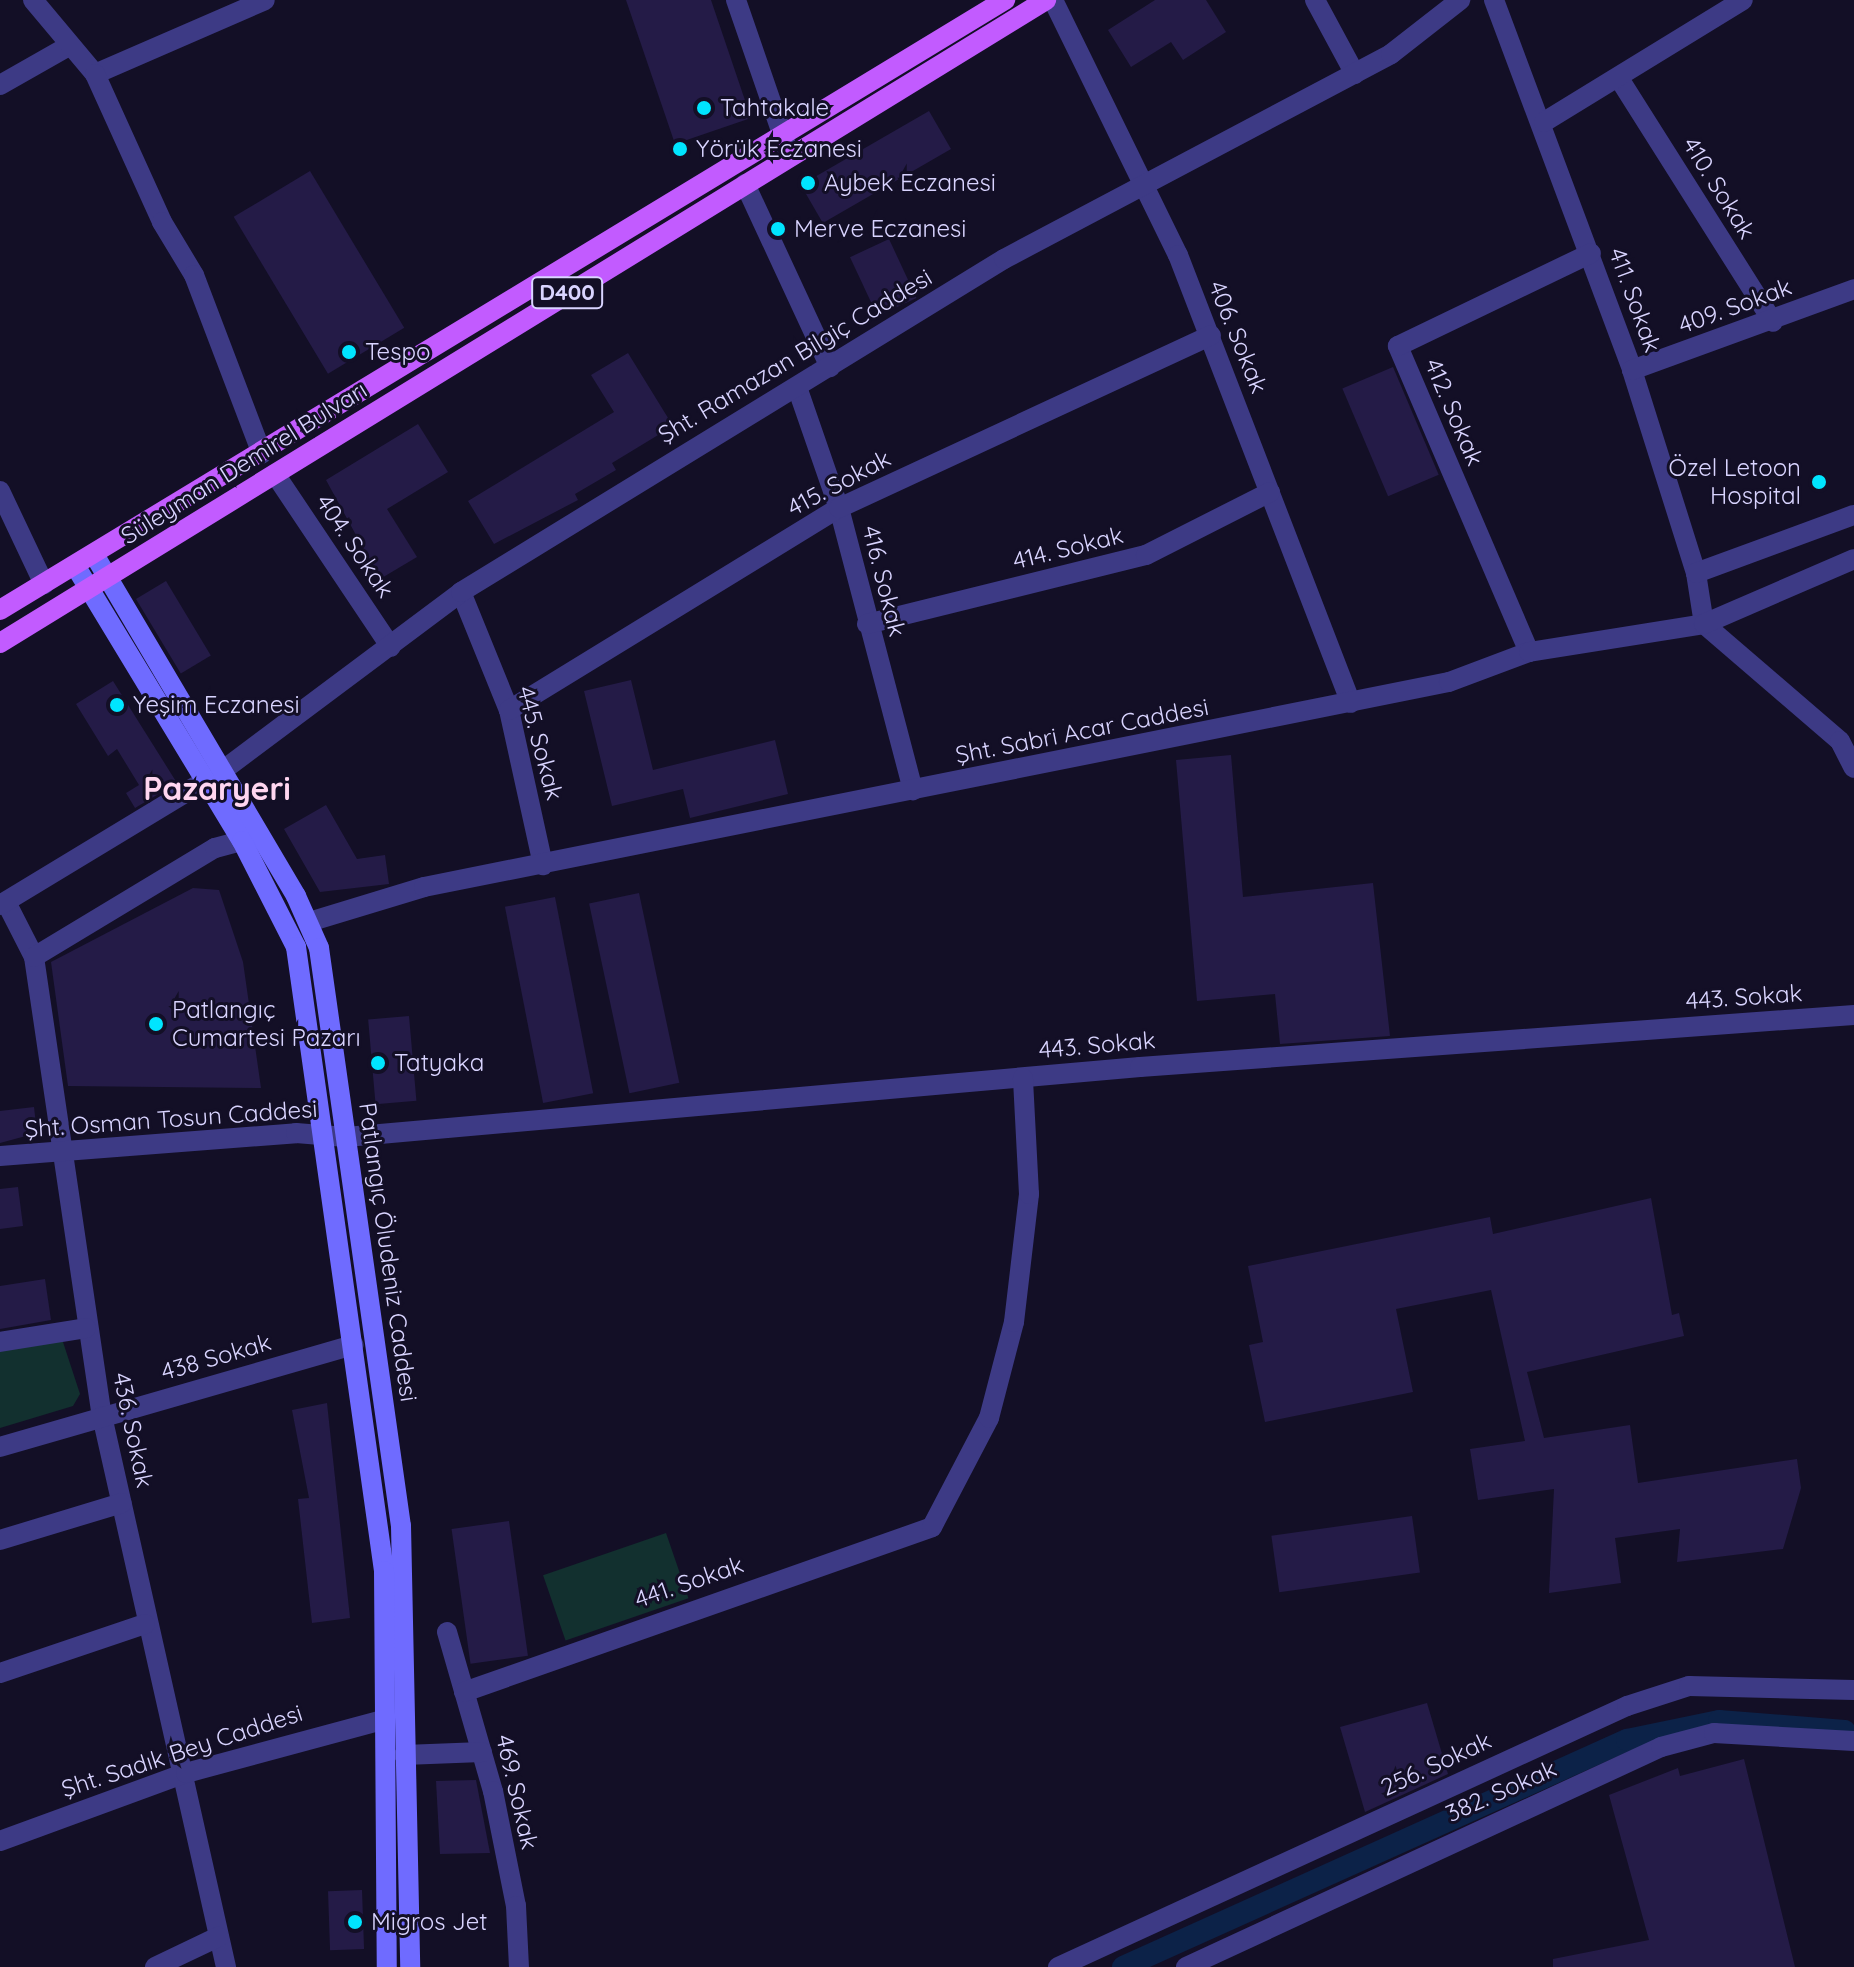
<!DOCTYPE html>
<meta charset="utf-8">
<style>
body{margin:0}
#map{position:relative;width:1854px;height:1967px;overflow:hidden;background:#130f26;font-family:Quicksand,sans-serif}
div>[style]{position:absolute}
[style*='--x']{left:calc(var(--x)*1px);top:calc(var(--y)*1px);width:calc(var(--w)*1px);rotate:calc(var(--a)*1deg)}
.green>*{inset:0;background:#12302f;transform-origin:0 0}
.canal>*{height:22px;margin:-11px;padding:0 11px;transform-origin:11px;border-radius:11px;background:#0c2248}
.building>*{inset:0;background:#241b47;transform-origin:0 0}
.minor>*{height:20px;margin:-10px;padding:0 10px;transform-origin:10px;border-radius:10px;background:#3d3a85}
.tertiary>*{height:20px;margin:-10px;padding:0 10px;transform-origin:10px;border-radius:10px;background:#3d3a85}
.secondary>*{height:20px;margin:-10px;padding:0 10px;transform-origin:10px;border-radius:10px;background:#6f6bff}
.primary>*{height:20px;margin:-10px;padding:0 10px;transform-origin:10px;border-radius:10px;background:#c25bff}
.dots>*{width:22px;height:22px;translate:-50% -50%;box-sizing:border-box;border:4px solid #130f26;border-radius:50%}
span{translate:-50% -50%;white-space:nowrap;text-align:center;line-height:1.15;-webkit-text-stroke:6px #130f26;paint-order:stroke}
.shield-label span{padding:2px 6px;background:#130f26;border:2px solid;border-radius:6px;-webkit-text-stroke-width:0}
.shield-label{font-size:22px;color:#d9d4ff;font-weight:700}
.poi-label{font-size:24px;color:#d9d4ff}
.left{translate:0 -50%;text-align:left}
.right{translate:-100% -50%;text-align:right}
.street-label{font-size:24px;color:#d9d4ff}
.district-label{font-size:32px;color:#ffd6f0;font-weight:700}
</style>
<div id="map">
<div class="green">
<i style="clip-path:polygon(62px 1339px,80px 1394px,73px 1406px,0 1428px,0 1351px)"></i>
<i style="left:666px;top:1533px;width:69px;height:130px;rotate:71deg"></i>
</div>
<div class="canal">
<i style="--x:1123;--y:1967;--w:553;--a:-24.25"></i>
<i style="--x:1627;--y:1740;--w:94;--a:-11.7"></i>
<i style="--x:1719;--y:1721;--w:126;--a:4.5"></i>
</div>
<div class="building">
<i style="clip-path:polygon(626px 0,711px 0,751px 118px,675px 144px)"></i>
<i style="clip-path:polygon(1155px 0,1206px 0,1226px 32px,1183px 60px,1171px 42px,1131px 67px,1108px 30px)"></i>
<i style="left:929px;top:111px;width:44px;height:148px;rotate:60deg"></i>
<i style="left:310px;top:171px;width:183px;height:89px;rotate:59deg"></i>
<i style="left:889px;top:239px;width:65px;height:43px;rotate:65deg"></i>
<i style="clip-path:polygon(628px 353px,673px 426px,612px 463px,616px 470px,575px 494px,578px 500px,494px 544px,468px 501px,614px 412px,591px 375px)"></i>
<i style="left:1393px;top:367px;width:117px;height:55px;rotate:67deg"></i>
<i style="clip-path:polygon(418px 424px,448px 472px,387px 509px,417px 557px,380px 579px,326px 480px)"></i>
<i style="left:166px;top:581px;width:87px;height:35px;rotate:59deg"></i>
<i style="clip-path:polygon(631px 680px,653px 770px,775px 740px,788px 794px,690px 818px,683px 789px,612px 806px,584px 691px)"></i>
<i style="clip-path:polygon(113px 681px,177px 783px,135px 808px,126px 793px,139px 785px,117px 749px,108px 756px,76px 704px)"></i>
<i style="clip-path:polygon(1231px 755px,1243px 897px,1373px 883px,1390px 1036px,1280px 1044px,1275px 994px,1197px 1001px,1176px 760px)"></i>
<i style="clip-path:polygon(326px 805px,357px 859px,385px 855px,389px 884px,320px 892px,284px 829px)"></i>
<i style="clip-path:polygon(193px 888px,219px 890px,243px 962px,261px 1088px,68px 1086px,51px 962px)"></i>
<i style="left:639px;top:893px;width:194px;height:51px;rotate:78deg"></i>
<i style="left:555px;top:897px;width:200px;height:51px;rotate:79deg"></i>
<i style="left:409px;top:1016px;width:85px;height:41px;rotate:85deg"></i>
<i style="clip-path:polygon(34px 1107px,37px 1133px,0 1143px,0 1111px)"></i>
<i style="clip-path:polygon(18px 1187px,23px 1226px,0 1229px,0 1189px)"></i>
<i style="clip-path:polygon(1651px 1198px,1672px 1315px,1679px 1313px,1684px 1336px,1527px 1372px,1544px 1438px,1630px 1425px,1638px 1483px,1797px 1459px,1801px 1488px,1783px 1549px,1677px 1562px,1680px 1529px,1615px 1538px,1621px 1583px,1549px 1593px,1554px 1489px,1478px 1500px,1470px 1449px,1525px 1441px,1491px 1290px,1396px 1309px,1413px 1392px,1265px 1422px,1249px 1345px,1263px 1342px,1248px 1266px,1490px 1217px,1493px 1234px)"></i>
<i style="clip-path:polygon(45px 1279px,51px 1320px,0 1329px,0 1286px)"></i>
<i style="clip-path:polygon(327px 1403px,350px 1618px,312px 1623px,298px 1499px,309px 1498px,292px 1410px)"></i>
<i style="left:1412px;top:1516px;width:57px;height:142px;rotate:82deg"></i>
<i style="left:509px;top:1521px;width:136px;height:58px;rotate:82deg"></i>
<i style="clip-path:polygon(1427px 1703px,1448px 1774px,1365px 1812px,1340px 1727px)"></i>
<i style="clip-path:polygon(1744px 1759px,1795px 1967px,1553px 1967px,1553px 1959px,1649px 1940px,1609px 1795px,1678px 1768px,1680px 1776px)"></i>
<i style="clip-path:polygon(476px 1780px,490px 1853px,440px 1854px,436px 1781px)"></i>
<i style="left:362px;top:1890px;width:59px;height:34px;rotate:88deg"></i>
</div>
<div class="minor">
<i style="--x:1053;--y:0;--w:284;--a:63.9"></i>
<i style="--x:1178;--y:255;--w:480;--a:68.9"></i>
<i style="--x:1315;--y:0;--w:84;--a:61.6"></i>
<i style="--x:1494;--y:0;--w:395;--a:69.5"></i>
<i style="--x:1632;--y:370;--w:213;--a:72.5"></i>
<i style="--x:1696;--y:573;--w:52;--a:81.1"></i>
<i style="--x:1704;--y:624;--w:179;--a:40.7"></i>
<i style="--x:1840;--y:741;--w:30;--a:63"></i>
<i style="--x:95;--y:74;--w:185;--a:-23.5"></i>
<i style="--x:1620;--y:80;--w:286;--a:57.7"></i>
<i style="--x:0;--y:85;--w:77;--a:-29.6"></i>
<i style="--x:1544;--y:122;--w:233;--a:-31.5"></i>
<i style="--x:745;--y:184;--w:202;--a:65.1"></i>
<i style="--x:1632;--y:370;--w:236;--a:-20"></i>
<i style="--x:797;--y:387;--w:128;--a:70.9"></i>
<i style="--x:839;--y:508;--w:292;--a:75.3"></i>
<i style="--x:275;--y:474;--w:208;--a:56.2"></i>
<i style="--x:0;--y:491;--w:103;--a:64.7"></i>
<i style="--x:1696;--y:573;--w:168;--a:-20.2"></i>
<i style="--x:461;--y:592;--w:127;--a:67.9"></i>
<i style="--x:509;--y:710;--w:159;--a:77.6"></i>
<i style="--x:867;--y:624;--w:287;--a:-13.9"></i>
<i style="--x:1146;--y:555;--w:139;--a:-26.9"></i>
<i style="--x:1529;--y:652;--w:333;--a:-113.2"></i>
<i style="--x:1398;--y:346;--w:214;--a:-25.7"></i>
<i style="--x:509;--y:710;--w:387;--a:-31.5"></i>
<i style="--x:839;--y:508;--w:410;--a:-24.9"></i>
<i style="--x:222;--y:771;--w:299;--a:-36.8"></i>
<i style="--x:461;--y:592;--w:637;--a:-31.52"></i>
<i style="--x:1004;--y:259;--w:438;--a:-27.9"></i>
<i style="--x:1391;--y:54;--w:88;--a:-38"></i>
<i style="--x:6;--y:902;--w:62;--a:63"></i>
<i style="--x:34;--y:957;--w:464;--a:81.6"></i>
<i style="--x:102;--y:1416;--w:565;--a:77.32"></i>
<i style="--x:0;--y:905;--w:240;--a:-31.2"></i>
<i style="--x:309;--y:922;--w:120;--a:-16.9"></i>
<i style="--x:424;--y:887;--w:1045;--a:-11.31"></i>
<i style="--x:1449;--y:682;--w:85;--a:-20.6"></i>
<i style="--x:1529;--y:652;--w:177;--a:-9.1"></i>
<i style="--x:1704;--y:624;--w:163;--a:-23.4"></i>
<i style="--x:34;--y:957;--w:211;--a:-31.1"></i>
<i style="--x:215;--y:848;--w:28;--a:-15"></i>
<i style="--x:346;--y:1137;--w:797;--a:-5.04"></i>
<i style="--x:1140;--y:1067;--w:716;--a:-4.17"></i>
<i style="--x:0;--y:1342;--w:87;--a:-9.2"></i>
<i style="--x:0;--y:1447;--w:368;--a:-16.1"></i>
<i style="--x:0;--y:1540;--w:127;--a:-16.9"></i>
<i style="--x:447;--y:1632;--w:166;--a:73.9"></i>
<i style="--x:493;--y:1791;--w:117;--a:78.7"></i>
<i style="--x:516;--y:1906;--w:61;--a:87.2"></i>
<i style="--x:0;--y:1673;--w:153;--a:-18.7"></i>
<i style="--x:464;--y:1692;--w:496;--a:-19.4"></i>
<i style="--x:932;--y:1527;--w:123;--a:-62.4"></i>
<i style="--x:989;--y:1418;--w:99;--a:-75.4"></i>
<i style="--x:1014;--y:1322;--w:129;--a:-83.3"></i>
<i style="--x:1029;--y:1194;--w:116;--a:-93"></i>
<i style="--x:404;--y:1755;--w:78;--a:-2.2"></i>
<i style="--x:155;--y:1967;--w:70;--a:-25.5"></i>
<i style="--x:1058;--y:1967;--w:626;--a:-24.64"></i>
<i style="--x:1627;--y:1706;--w:65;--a:-17.9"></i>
<i style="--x:1689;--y:1686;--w:165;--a:1.4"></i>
<i style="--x:1186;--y:1967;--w:523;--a:-24.85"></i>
<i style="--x:1661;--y:1747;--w:55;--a:-14.8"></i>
<i style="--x:1714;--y:1733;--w:140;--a:3.3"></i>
</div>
<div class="tertiary">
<i style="--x:33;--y:0;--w:97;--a:50"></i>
<i style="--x:95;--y:74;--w:162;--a:65.6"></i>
<i style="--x:162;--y:222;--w:62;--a:58.9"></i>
<i style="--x:194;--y:275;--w:191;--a:69.2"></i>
<i style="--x:736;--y:0;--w:166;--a:71"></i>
<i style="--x:0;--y:1156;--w:297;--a:-4.4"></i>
<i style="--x:296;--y:1133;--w:50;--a:4.6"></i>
<i style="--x:0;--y:1841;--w:198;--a:-20.1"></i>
<i style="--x:186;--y:1773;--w:204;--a:-15.1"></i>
</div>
<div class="secondary">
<i style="--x:95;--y:556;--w:395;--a:59.4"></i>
<i style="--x:296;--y:896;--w:57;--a:66.1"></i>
<i style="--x:319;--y:948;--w:584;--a:81.93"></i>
<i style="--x:401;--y:1526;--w:441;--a:88.8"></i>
<i style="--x:76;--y:567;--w:320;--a:58.8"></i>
<i style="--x:242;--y:841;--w:119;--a:63"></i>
<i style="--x:296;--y:947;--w:630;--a:81.97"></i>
<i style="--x:384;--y:1571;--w:396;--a:89.6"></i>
</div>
<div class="primary">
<i style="--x:0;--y:610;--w:1176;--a:-31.26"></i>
<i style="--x:0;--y:643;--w:1228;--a:-31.58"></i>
</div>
<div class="dots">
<i style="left:704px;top:108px;background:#00e5ff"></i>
<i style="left:680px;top:149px;background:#00e5ff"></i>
<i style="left:808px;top:183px;background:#00e5ff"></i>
<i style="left:778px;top:229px;background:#00e5ff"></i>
<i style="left:349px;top:352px;background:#00e5ff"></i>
<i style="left:1819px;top:482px;background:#00e5ff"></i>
<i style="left:117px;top:705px;background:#00e5ff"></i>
<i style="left:156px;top:1024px;background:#00e5ff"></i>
<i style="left:378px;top:1063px;background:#00e5ff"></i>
<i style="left:355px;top:1922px;background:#00e5ff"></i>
</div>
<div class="shield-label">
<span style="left:567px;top:293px">D400</span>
</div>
<div class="poi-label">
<span class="left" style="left:720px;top:108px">Tahtakale</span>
<span class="left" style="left:696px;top:149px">Yörük Eczanesi</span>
<span class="left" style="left:824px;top:183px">Aybek Eczanesi</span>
<span class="left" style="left:794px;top:229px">Merve Eczanesi</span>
<span class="left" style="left:365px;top:352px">Tespo</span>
<span class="right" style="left:1801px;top:482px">Özel Letoon<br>Hospital</span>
<span class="left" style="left:133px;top:705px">Yeşim Eczanesi</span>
<span class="left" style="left:172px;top:1024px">Patlangıç<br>Cumartesi Pazarı</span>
<span class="left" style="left:394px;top:1063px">Tatyaka</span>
<span class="left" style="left:371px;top:1922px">Migros Jet</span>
</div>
<div class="street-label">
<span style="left:1719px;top:188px;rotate:58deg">410. Sokak</span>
<span style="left:1635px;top:300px;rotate:70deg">411. Sokak</span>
<span style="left:1735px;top:306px;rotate:-20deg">409. Sokak</span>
<span style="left:1238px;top:337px;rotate:68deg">406. Sokak</span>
<span style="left:795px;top:356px;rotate:-31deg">Şht. Ramazan Bilgiç Caddesi</span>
<span style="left:1454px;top:412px;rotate:67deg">412. Sokak</span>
<span style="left:244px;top:463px;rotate:-32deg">Süleyman Demirel Bulvarı</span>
<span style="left:839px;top:483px;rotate:-28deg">415. Sokak</span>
<span style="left:355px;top:546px;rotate:56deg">404. Sokak</span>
<span style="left:1068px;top:548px;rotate:-14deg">414. Sokak</span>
<span style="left:884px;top:581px;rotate:76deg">416. Sokak</span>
<span style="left:1082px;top:731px;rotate:-11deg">Şht. Sabri Acar Caddesi</span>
<span style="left:540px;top:743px;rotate:75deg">445. Sokak</span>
<span style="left:1744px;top:997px;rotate:-4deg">443. Sokak</span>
<span style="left:1097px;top:1045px;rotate:-5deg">443. Sokak</span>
<span style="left:171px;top:1119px;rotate:-4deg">Şht. Osman Tosun Caddesi</span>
<span style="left:388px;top:1252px;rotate:82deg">Patlangıç Öludeniz Caddesi</span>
<span style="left:216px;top:1357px;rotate:-16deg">438 Sokak</span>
<span style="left:133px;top:1430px;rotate:78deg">436. Sokak</span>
<span style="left:689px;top:1582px;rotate:-19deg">441. Sokak</span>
<span style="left:182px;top:1751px;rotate:-18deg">Şht. Sadık Bey Caddesi</span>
<span style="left:1436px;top:1764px;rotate:-25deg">256. Sokak</span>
<span style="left:1501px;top:1791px;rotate:-24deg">382. Sokak</span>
<span style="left:517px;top:1792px;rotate:77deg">469. Sokak</span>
</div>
<div class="district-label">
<span style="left:217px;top:788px">Pazaryeri</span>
</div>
</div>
